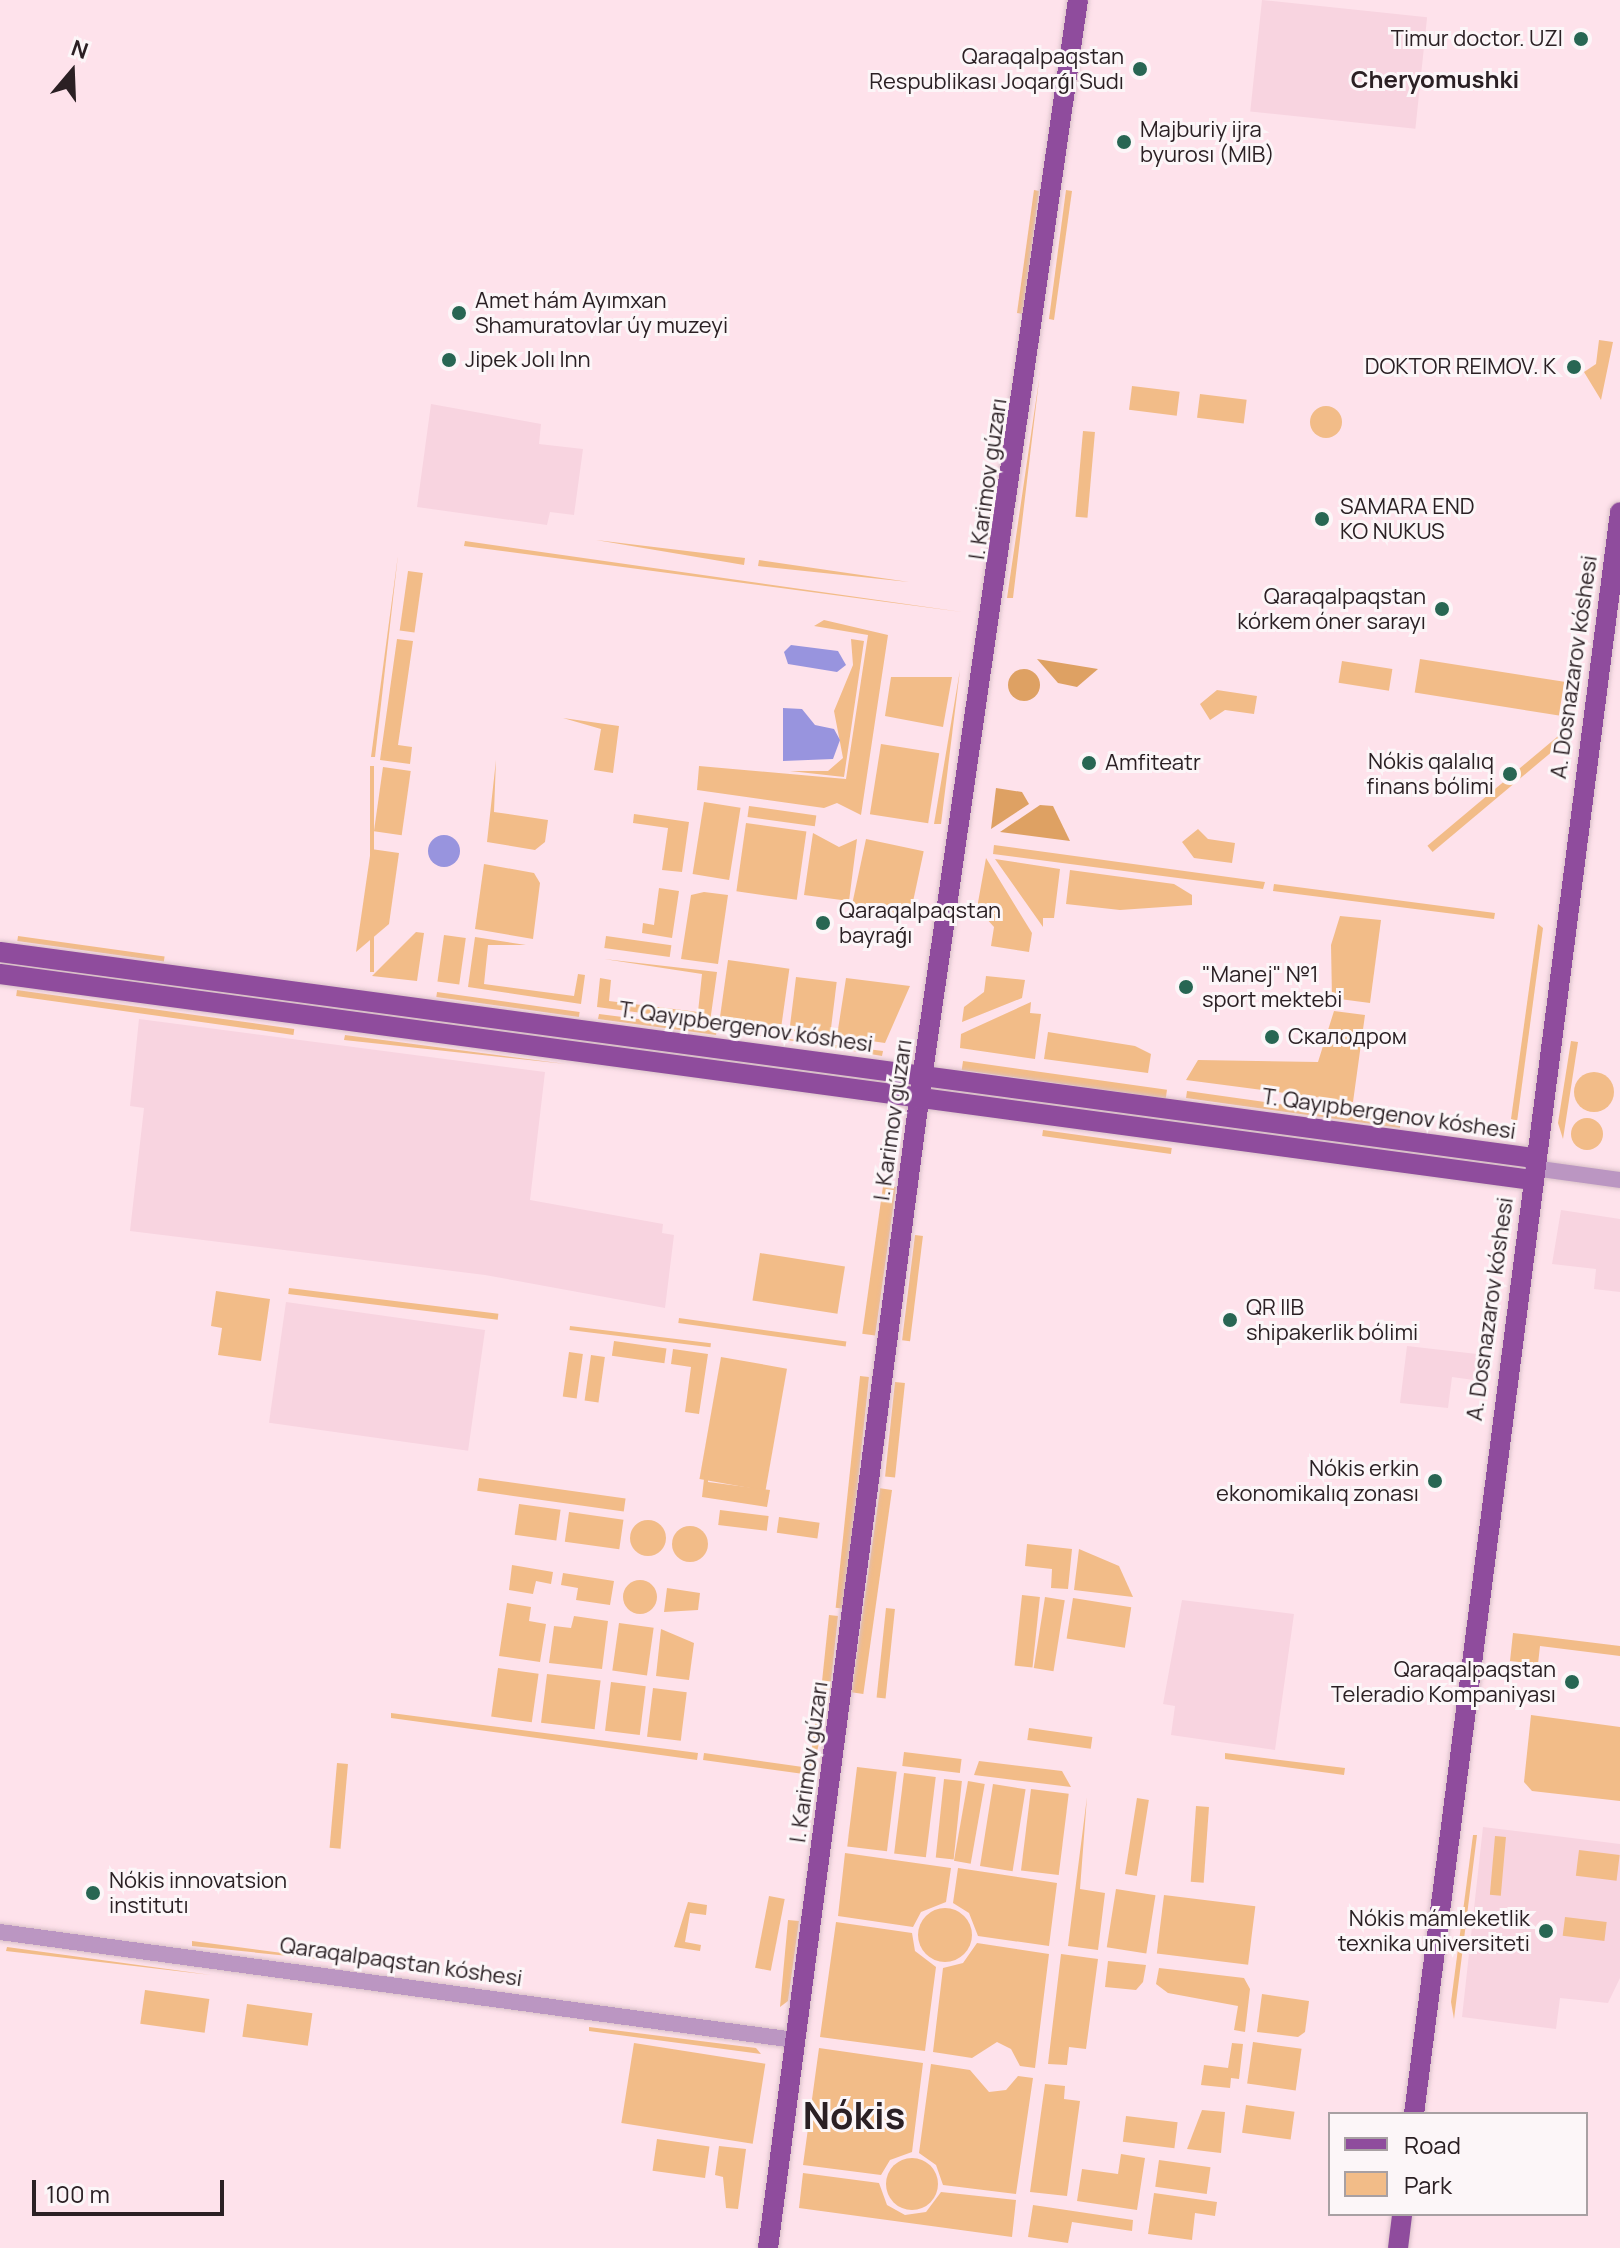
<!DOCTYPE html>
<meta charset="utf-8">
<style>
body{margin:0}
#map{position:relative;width:1620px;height:2248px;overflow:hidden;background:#fee2eb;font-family:Manrope,sans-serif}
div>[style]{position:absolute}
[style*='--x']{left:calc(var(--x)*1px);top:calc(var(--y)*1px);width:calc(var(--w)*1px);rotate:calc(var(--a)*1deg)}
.built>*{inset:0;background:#f8d4e0;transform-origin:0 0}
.green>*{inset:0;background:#f2bc88;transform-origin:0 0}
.round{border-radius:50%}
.forest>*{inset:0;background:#dea163}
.water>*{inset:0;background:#9894de}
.roads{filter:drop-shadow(0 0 2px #d8bfc7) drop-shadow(0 0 2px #d8bfc7)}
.minor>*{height:16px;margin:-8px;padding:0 8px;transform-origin:8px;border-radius:8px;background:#bb96c2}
.major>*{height:20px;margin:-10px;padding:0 10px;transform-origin:10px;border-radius:10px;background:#8f4c9d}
.dots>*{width:22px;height:22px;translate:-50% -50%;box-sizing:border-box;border:4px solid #fcf6f8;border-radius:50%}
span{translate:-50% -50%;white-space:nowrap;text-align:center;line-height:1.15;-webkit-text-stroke:6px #fcf6f8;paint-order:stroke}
.poi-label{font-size:22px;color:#2b2024}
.right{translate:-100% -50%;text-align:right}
.left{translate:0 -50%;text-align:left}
.street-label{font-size:22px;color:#2b2024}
.neighbourhood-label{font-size:24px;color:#2b2024;font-weight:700}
.town-label{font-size:38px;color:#2b2024;font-weight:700}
.legend{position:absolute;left:1328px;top:2112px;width:260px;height:104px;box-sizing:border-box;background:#fcf6f8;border:2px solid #a8a0a3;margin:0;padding:10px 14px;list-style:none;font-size:24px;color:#2b2024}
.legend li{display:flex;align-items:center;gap:16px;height:40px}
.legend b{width:40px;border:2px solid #a8a0a3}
.north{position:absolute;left:32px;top:32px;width:80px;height:80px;-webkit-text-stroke:6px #fcf6f8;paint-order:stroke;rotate:19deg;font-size:22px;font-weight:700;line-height:32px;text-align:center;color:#2b2024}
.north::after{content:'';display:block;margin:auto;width:28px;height:36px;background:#2b2024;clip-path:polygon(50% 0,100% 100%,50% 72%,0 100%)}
.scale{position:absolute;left:32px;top:2180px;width:192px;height:36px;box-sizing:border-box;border:4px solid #2b2024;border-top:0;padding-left:10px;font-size:24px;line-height:28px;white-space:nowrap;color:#2b2024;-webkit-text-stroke:6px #fcf6f8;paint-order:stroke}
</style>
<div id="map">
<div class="built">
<i style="left:1262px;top:0;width:166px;height:112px;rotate:6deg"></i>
<i style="clip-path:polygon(431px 404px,541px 424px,539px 444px,583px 449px,574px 515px,550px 512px,547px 525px,417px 507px)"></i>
<i style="clip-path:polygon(139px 1019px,545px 1072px,530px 1200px,663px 1224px,662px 1233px,674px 1235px,665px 1308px,485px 1275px,130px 1231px,144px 1108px,130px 1106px)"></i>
<i style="clip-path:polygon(1561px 1210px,1620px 1219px,1620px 1307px,1620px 1292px,1594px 1289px,1596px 1269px,1552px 1264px)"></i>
<i style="left:286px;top:1302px;width:201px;height:122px;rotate:8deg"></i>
<i style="clip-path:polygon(1407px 1346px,1477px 1354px,1474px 1380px,1452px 1377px,1448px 1408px,1400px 1403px)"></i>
<i style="clip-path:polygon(1182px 1600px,1294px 1614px,1275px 1750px,1171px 1735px,1175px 1706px,1163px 1704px)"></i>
<i style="clip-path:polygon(1483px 1827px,1620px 1844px,1620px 1978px,1608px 2003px,1560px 1998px,1556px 2029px,1462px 2017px)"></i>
</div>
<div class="green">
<i style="clip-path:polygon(1034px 190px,1039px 191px,1023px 314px,1017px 313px)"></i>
<i style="clip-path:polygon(1066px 190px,1072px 191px,1054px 320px,1049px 319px)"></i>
<i style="clip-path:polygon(1599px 340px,1613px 342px,1601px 400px,1584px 372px,1596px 364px)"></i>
<i style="clip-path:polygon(1040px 372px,1013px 598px,1007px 598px,1040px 373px)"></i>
<i style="left:1132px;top:386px;width:48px;height:24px;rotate:7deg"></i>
<i style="left:1200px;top:394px;width:47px;height:24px;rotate:7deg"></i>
<i class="round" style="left:1310px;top:406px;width:32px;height:32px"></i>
<i style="left:1083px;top:431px;width:12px;height:86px;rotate:5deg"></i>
<i style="left:989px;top:484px;width:7px;height:112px"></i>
<i style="clip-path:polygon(596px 540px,745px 558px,744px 565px)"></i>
<i style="clip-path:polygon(465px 541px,962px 612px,464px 546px)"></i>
<i style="clip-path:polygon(398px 555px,375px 757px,371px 757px)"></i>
<i style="clip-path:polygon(759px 560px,909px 582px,758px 566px)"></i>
<i style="left:408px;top:571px;width:15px;height:60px;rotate:8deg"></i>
<i style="clip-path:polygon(824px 620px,888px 635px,861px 815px,837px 803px,824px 808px,697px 790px,699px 766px,846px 779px,868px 635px,814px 626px)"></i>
<i style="clip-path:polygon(397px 639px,413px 641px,398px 745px,412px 747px,410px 764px,380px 760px)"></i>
<i style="clip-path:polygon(851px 639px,864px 641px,844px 777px,790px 771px,828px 771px,843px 758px,834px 711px,853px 665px)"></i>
<i style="left:1420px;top:659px;width:146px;height:34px;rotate:9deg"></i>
<i style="left:1342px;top:661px;width:51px;height:22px;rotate:9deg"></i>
<i style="clip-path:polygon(960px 670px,941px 824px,934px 824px)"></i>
<i style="clip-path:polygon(891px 677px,952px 677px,943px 727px,885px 716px)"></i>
<i style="clip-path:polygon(1217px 690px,1257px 696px,1254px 714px,1225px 710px,1210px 720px,1200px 704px)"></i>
<i style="clip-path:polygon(563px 718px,619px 726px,613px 773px,594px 770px,601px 729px)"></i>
<i style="left:1563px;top:732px;width:8px;height:177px;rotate:50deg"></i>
<i style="left:881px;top:744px;width:59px;height:71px;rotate:9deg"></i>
<i style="clip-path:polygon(496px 760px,494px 812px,548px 820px,545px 842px,535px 850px,487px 842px)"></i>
<i style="left:370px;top:766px;width:4px;height:206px"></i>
<i style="left:383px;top:767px;width:28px;height:65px;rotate:8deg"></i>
<i style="left:704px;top:802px;width:37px;height:73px;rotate:9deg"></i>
<i style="left:749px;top:806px;width:68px;height:11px;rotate:8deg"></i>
<i style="clip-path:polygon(634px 814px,689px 822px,682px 872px,662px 870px,668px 828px,633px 823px)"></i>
<i style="left:746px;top:823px;width:61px;height:69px;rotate:8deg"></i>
<i style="clip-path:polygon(1198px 829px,1208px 839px,1235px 843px,1232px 863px,1194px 858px,1182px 842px)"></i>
<i style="clip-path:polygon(813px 833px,839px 847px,857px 839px,849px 901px,804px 895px)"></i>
<i style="left:866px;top:839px;width:59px;height:70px;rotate:12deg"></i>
<i style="clip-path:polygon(994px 845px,1265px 882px,1263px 889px,993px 854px)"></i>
<i style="clip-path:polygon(371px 849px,399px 853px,389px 924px,356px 952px)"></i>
<i style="clip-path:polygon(986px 858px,1032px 933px,1029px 952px,991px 946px,994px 927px,977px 908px)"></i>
<i style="clip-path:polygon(995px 859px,1060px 869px,1054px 918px,1043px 918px,1043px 927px)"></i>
<i style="clip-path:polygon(484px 864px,534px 873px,540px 883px,533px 939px,475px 929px)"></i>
<i style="clip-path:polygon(1070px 870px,1174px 884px,1192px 895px,1192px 905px,1120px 910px,1066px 904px)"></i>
<i style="clip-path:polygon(1274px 884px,1495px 913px,1494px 919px,1273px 891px)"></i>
<i style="clip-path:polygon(659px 888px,679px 891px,672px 938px,642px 933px,643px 923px,654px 925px)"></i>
<i style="clip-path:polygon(704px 892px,728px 895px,718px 964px,681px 959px,691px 895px)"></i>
<i style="clip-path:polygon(1340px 916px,1381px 920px,1370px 1003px,1332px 998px,1331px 945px)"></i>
<i style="clip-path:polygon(1538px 924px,1543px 928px,1517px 1122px,1511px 1119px)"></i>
<i style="clip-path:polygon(416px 932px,424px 933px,417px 981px,372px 976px)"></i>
<i style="left:444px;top:935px;width:22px;height:47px;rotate:8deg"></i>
<i style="left:18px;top:936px;width:148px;height:5px;rotate:8deg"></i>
<i style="left:606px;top:936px;width:66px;height:12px;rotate:8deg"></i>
<i style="clip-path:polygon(475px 937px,526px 945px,488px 945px,484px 984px,574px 996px,578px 974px,585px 975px,581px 1004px,468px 987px)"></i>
<i style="clip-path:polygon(604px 959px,717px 972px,710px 1022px,597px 1007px,600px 978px,611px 980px,609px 1001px,698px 1012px,702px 974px)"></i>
<i style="left:728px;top:960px;width:62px;height:62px;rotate:8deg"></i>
<i style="clip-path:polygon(986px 976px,1025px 980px,1022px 998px,962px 1022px,964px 1007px,984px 992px)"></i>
<i style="left:796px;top:977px;width:41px;height:54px;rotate:7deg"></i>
<i style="clip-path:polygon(846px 978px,910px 986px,885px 1043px,837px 1036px)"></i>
<i style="left:17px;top:990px;width:280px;height:6px;rotate:8deg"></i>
<i style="left:437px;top:992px;width:144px;height:5px;rotate:8deg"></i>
<i style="clip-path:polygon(1031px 1002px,1030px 1013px,1041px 1014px,1035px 1059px,960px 1048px,961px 1034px)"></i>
<i style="clip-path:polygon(1334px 1011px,1365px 1015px,1353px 1102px,1186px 1080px,1198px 1060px,1318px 1062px)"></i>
<i style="clip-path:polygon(599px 1014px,717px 1029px,716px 1035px,598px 1019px)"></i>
<i style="clip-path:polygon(1048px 1032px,1135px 1046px,1151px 1054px,1148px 1073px,1044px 1059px)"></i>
<i style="clip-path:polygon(751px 1034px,883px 1051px,882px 1056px)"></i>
<i style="clip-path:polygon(345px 1035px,566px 1064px,344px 1040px)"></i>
<i style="clip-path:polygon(1571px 1041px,1578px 1042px,1563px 1139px,1558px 1123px)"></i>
<i style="left:963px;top:1061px;width:206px;height:9px;rotate:8deg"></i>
<i class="round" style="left:1574px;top:1072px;width:40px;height:40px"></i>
<i style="left:1187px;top:1091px;width:216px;height:7px;rotate:8deg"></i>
<i class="round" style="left:1571px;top:1118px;width:32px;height:32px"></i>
<i style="left:1043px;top:1130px;width:130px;height:6px;rotate:8deg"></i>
<i style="left:896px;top:1187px;width:150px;height:13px;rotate:98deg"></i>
<i style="left:915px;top:1235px;width:8px;height:106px;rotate:7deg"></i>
<i style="left:760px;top:1253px;width:86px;height:48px;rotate:9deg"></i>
<i style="left:289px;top:1288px;width:211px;height:6px;rotate:7deg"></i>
<i style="clip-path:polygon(216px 1291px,270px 1299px,261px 1361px,218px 1355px,222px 1328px,211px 1326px)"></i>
<i style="left:679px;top:1318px;width:169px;height:5px;rotate:8deg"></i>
<i style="left:570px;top:1326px;width:142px;height:4px;rotate:7deg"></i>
<i style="left:614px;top:1341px;width:53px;height:15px;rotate:8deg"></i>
<i style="clip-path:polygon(673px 1349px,708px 1354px,699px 1414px,685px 1412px,691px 1367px,671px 1364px)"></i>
<i style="left:569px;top:1352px;width:14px;height:45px;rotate:8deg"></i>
<i style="left:591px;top:1355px;width:14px;height:46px;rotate:8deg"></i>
<i style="left:721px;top:1357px;width:67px;height:124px;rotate:10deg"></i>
<i style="left:860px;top:1376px;width:9px;height:233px;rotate:6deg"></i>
<i style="left:895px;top:1382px;width:10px;height:95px;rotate:6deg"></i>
<i style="clip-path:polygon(709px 1434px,708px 1482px,770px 1490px,767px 1507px,702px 1497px)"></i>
<i style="left:479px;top:1478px;width:148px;height:13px;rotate:8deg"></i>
<i style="left:892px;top:1490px;width:206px;height:12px;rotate:98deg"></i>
<i style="left:519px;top:1504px;width:42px;height:31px;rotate:8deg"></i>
<i style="left:720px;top:1510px;width:49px;height:15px;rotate:7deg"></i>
<i style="left:569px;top:1512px;width:55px;height:30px;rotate:8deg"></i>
<i style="left:779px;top:1517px;width:41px;height:16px;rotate:8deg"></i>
<i class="round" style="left:630px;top:1520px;width:36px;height:36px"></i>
<i class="round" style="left:672px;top:1526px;width:36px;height:36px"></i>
<i style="clip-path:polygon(1027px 1544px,1072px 1549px,1068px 1589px,1051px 1588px,1052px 1569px,1025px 1566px)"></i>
<i style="clip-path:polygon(1079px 1549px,1119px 1566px,1133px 1597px,1074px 1590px)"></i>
<i style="clip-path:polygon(512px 1565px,553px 1572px,551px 1584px,536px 1581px,533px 1594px,509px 1590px)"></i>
<i style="clip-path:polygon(563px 1573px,614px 1581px,610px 1605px,576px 1600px,578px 1588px,561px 1585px)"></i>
<i class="round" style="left:623px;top:1580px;width:34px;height:34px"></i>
<i style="clip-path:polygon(667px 1588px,700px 1593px,698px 1610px,664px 1612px)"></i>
<i style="left:1022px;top:1595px;width:18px;height:71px;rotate:6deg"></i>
<i style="left:1045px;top:1597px;width:20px;height:72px;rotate:9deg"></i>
<i style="left:1073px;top:1598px;width:59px;height:41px;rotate:9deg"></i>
<i style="clip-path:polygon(507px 1603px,531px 1607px,529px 1621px,546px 1624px,540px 1662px,499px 1656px)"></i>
<i style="left:886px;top:1608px;width:9px;height:90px;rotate:6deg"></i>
<i style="left:829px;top:1615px;width:9px;height:75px;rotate:6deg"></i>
<i style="clip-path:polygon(574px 1616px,608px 1621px,602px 1669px,549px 1663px,554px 1626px,571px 1628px)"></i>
<i style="left:619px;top:1623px;width:35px;height:48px;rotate:8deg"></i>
<i style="clip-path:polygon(661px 1629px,694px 1643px,689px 1680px,656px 1676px)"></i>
<i style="clip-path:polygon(1513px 1633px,1620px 1646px,1620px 1656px,1540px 1646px,1538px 1664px,1510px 1661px)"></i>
<i style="left:498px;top:1668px;width:41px;height:49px;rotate:8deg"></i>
<i style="left:547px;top:1674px;width:54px;height:49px;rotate:7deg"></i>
<i style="left:611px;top:1682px;width:35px;height:49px;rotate:7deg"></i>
<i style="left:653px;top:1688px;width:34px;height:49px;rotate:7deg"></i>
<i style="clip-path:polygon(819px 1695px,829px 1697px,812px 1775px,808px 1775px)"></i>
<i style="clip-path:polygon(391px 1713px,698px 1753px,697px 1760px,391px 1718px)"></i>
<i style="clip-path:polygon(1531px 1715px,1620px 1727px,1620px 1801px,1532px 1791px,1524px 1782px)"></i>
<i style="left:1029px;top:1728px;width:64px;height:12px;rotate:8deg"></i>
<i style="left:904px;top:1752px;width:58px;height:14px;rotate:7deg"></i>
<i style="left:704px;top:1753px;width:98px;height:7px;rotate:8deg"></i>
<i style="clip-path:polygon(1225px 1753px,1345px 1768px,1344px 1775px,1225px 1759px)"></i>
<i style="clip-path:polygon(979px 1761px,1062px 1771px,1071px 1787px,974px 1775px)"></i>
<i style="left:337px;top:1763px;width:11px;height:85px;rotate:5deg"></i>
<i style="left:857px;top:1767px;width:40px;height:80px;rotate:7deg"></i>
<i style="left:904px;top:1773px;width:32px;height:81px;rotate:7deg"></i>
<i style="left:944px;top:1779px;width:18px;height:79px;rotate:6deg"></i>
<i style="left:968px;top:1781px;width:17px;height:81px;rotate:10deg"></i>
<i style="left:993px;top:1784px;width:33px;height:83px;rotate:9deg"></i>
<i style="left:1031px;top:1789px;width:38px;height:82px;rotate:7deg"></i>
<i style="clip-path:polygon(1087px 1797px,1080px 1889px,1105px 1893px,1098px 1950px,1068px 1946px)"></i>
<i style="left:1137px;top:1798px;width:12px;height:77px;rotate:9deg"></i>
<i style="left:1196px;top:1806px;width:13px;height:76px;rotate:4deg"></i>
<i style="clip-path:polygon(1473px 1835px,1477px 1835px,1454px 2019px,1451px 2002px)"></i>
<i style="left:1495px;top:1836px;width:11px;height:59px;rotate:5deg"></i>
<i style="left:1579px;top:1850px;width:41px;height:26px;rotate:7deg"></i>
<i style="clip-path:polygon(845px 1853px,951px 1868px,946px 1902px,921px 1912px,913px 1927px,838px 1916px)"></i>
<i style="clip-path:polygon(958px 1868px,1057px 1883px,1049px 1946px,978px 1936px,969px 1913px,953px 1903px)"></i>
<i style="left:1116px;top:1889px;width:40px;height:59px;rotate:9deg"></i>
<i style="left:1164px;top:1895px;width:92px;height:59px;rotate:7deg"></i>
<i style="left:769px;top:1896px;width:16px;height:73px;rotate:11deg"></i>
<i style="clip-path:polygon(688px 1902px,707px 1905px,706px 1915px,690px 1913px,685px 1942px,701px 1945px,700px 1951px,674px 1947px)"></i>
<i class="round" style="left:918px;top:1908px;width:54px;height:54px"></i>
<i style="left:1565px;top:1917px;width:42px;height:19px;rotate:7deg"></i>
<i style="clip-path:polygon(788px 1920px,799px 1921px,788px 2001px,780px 2007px)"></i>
<i style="clip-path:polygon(836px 1922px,912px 1933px,915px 1951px,936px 1967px,925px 2051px,820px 2037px)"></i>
<i style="clip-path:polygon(192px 1941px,357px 1963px,192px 1946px)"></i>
<i style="clip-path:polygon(977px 1943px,1049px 1954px,1035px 2068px,1020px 2066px,1011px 2049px,997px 2042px,972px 2058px,933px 2052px,943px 1968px,963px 1963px)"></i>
<i style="clip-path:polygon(7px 1947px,211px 1975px,6px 1951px)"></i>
<i style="clip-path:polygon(1061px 1954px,1098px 1959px,1086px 2049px,1069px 2047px,1067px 2065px,1048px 2064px)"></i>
<i style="clip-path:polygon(1108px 1961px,1146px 1965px,1143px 1982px,1136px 1990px,1105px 1987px)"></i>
<i style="clip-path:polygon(1159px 1968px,1244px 1978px,1250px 1989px,1245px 2032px,1234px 2030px,1238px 2006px,1168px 1993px,1156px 1984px)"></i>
<i style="left:145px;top:1990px;width:65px;height:34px;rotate:8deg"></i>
<i style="clip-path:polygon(1262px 1994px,1309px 2001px,1305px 2032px,1298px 2037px,1257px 2032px)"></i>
<i style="left:247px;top:2004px;width:66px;height:33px;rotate:8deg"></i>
<i style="clip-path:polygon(589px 2027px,756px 2048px,761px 2054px,589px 2031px)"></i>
<i style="left:1253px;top:2042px;width:49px;height:42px;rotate:8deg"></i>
<i style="left:634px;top:2043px;width:133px;height:81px;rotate:9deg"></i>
<i style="clip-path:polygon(1232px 2043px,1243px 2044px,1239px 2079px,1231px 2078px,1230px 2088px,1201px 2085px,1204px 2065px,1228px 2068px)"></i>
<i style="clip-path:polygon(819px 2048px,923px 2063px,912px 2152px,890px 2160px,881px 2175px,803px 2165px)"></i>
<i style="clip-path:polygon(931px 2064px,970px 2070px,989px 2092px,1006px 2090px,1018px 2076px,1033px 2078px,1016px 2194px,943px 2185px,936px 2165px,919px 2153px)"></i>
<i style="clip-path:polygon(1045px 2084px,1065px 2086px,1064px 2099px,1080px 2101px,1067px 2196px,1030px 2192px)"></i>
<i style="left:1246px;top:2105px;width:49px;height:28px;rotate:8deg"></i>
<i style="clip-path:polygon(1202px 2110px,1225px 2112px,1221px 2153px,1187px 2149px)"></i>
<i style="left:1126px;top:2116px;width:52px;height:26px;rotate:7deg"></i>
<i style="left:657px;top:2139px;width:53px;height:32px;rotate:8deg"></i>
<i style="clip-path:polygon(719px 2146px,746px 2149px,738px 2209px,726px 2208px,723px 2177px,715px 2175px)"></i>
<i style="clip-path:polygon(1121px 2154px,1145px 2158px,1137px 2210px,1077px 2201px,1082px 2169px,1118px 2174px)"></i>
<i class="round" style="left:886px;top:2158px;width:52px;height:52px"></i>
<i style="left:1159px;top:2160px;width:52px;height:27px;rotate:8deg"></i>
<i style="clip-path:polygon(803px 2173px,879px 2183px,887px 2205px,905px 2215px,926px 2212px,941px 2192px,1016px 2200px,1012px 2237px,799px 2208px)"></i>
<i style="clip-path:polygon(1154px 2193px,1217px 2202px,1215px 2216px,1195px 2213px,1192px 2240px,1148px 2234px)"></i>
<i style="clip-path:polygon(1033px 2205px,1133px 2220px,1132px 2231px,1072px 2222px,1068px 2243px,1028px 2237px)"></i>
</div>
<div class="forest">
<i style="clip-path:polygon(1037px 659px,1098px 669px,1077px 687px,1058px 683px)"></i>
<i class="round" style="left:1008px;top:669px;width:32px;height:32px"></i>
<i style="clip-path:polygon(996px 788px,1022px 792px,1029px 804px,991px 829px)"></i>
<i style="clip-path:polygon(1040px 805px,1053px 806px,1070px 841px,1000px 832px)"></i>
</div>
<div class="water">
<i style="clip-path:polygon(791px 645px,838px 651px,846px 665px,837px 672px,788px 664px,784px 652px)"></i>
<i style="clip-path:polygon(783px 708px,802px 709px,815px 725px,834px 729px,840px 740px,833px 759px,783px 761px)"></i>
<i class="round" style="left:428px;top:835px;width:32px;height:32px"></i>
</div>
<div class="roads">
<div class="minor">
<i style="--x:1533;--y:1168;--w:88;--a:7.9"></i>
<i style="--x:0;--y:1932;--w:802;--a:7.74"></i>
</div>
<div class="major">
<i style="--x:0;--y:952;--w:1548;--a:7.65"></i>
<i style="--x:0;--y:974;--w:1545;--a:7.66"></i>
<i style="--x:1414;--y:2114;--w:1615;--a:-82.67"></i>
<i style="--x:768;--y:2248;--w:1159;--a:-82.51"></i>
<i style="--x:919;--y:1099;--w:1110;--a:-81.77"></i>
<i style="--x:1398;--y:2248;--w:34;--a:-83"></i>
</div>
</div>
<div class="dots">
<i style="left:1581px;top:39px;background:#286653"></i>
<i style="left:1140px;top:69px;background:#286653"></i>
<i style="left:1124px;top:142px;background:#286653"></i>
<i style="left:459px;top:313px;background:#286653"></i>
<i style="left:449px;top:360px;background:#286653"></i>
<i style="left:1574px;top:367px;background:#286653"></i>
<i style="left:1322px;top:519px;background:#286653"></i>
<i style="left:1442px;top:609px;background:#286653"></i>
<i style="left:1089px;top:763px;background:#286653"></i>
<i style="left:1510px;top:774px;background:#286653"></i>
<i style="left:823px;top:923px;background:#286653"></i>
<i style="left:1186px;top:987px;background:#286653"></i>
<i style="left:1272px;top:1037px;background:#286653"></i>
<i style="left:1230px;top:1320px;background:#286653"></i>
<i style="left:1435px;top:1481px;background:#286653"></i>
<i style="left:1572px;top:1682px;background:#286653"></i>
<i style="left:93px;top:1893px;background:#286653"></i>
<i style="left:1546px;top:1931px;background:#286653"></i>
</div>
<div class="poi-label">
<span class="right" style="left:1563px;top:39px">Timur doctor. UZI</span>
<span class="right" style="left:1124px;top:69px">Qaraqalpaqstan<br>Respublikası Joqarǵı Sudı</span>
<span class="left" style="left:1140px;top:142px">Majburiy ijra<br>byurosı (MIB)</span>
<span class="left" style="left:475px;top:313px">Amet hám Ayımxan<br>Shamuratovlar úy muzeyi</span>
<span class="left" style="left:465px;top:360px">Jipek Jolı Inn</span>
<span class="right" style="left:1556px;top:367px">DOKTOR REIMOV. K</span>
<span class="left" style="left:1340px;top:519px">SAMARA END<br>KO NUKUS</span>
<span class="right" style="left:1426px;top:609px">Qaraqalpaqstan<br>kórkem óner sarayı</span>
<span class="right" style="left:1494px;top:774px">Nókis qalalıq<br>finans bólimi</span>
<span class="left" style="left:1105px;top:763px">Amfiteatr</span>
<span class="left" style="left:839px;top:923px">Qaraqalpaqstan<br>bayraǵı</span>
<span class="left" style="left:1202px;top:987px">"Manej" №1<br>sport mektebi</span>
<span class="left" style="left:1288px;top:1037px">Скалодром</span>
<span class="left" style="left:1246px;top:1320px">QR IIB<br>shipakerlik bólimi</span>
<span class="right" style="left:1419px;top:1481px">Nókis erkin<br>ekonomikalıq zonası</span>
<span class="right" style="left:1556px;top:1682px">Qaraqalpaqstan<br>Teleradio Kompaniyası</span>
<span class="left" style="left:109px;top:1893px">Nókis innovatsion<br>institutı</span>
<span class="right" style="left:1530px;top:1931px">Nókis mámleketlik<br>texnika universiteti</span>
</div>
<div class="street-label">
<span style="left:988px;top:479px;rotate:-82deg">I. Karimov gúzarı</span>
<span style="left:1574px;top:667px;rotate:-82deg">A. Dosnazarov kóshesi</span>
<span style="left:746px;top:1027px;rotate:8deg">T. Qayıpbergenov kóshesi</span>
<span style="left:1389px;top:1114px;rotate:8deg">T. Qayıpbergenov kóshesi</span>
<span style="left:893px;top:1120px;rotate:-82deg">I. Karimov gúzarı</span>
<span style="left:1490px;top:1309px;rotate:-82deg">A. Dosnazarov kóshesi</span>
<span style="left:809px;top:1762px;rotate:-82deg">I. Karimov gúzarı</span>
<span style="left:401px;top:1962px;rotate:8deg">Qaraqalpaqstan kóshesi</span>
</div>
<div class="neighbourhood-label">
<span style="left:1435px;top:79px">Cheryomushki</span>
</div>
<div class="town-label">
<span style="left:854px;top:2115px">Nókis</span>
</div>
<ul class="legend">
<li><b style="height:10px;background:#8f4c9d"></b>Road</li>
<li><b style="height:22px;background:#f2bc88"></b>Park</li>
</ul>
<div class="north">N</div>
<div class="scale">100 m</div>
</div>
